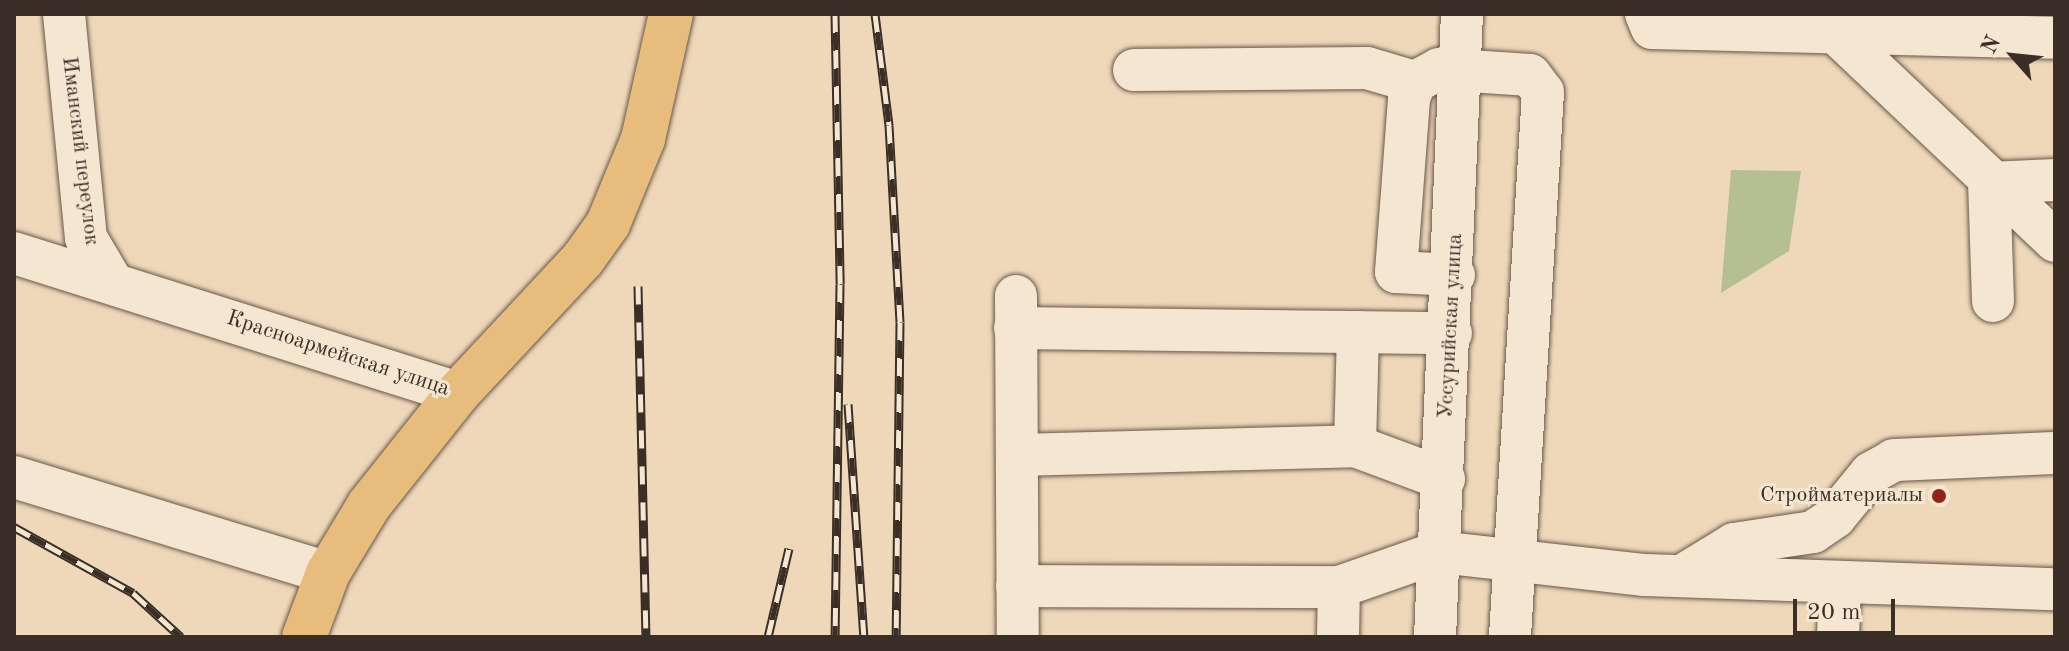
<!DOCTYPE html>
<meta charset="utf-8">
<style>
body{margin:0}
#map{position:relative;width:2069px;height:651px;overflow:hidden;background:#efd8b9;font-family:"Old Standard TT",serif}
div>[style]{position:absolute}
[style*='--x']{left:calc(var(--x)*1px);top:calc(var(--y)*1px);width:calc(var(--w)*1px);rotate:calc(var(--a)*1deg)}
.green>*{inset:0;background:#b6bf92}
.roads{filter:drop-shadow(0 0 2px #67584b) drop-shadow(0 0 2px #67584b)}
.minor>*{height:42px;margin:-21px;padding:0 21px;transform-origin:21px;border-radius:21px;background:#f5e6d2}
.major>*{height:44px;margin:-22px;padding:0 22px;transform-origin:22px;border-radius:22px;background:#e8bc7c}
.rail>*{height:9px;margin-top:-4.5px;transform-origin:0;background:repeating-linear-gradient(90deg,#f5e6d2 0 18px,#3a2e26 0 36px);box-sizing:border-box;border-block:2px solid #3a2e26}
.dots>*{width:22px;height:22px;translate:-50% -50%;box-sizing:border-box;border:4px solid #f5e6d2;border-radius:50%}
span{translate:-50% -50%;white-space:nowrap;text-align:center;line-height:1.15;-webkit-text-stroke:6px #f5e6d2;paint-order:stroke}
.street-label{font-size:22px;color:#3a2e26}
.poi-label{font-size:22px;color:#3a2e26}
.right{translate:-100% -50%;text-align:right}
.frame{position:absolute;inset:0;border:16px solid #3a2e26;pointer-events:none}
.north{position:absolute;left:1973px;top:16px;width:80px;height:80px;-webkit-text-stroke:6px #f5e6d2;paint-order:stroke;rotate:297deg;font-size:22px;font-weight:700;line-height:32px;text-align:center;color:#3a2e26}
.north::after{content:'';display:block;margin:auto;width:28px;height:36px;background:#3a2e26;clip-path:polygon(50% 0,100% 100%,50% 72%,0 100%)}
.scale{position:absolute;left:1793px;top:599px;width:102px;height:36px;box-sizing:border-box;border:4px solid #3a2e26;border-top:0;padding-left:10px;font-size:24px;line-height:28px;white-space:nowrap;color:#3a2e26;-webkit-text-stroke:6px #f5e6d2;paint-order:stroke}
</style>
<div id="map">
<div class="green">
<i style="clip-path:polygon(1731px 170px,1801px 171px,1789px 251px,1721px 293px)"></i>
</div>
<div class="roads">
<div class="minor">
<i style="--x:64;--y:14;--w:225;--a:84.4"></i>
<i style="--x:86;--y:238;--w:51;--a:59.4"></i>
<i style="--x:1646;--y:14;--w:15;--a:67"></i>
<i style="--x:1652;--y:28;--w:403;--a:1.4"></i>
<i style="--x:1836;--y:33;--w:302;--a:43.5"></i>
<i style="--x:1134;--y:70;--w:233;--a:-0.5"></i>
<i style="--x:1367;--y:68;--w:50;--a:16.3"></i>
<i style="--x:14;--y:253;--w:466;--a:17.5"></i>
<i style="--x:1454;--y:275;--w:58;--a:-177"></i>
<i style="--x:1396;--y:272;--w:174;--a:-85.7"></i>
<i style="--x:1409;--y:98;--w:17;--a:-69"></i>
<i style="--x:1415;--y:82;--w:27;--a:-28"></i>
<i style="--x:1439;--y:69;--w:91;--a:3.8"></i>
<i style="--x:1530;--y:75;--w:21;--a:53"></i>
<i style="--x:1543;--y:92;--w:546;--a:93.47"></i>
<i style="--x:1016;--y:296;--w:341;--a:89.7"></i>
<i style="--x:1993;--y:301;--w:118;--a:-91.9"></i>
<i style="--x:1989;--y:183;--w:66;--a:-2.6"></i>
<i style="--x:1015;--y:328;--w:436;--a:0.7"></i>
<i style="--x:1355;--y:446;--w:114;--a:-88.5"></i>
<i style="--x:1017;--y:455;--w:338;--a:-1.5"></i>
<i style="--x:1355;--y:446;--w:95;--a:20.3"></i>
<i style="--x:14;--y:477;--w:328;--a:17"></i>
<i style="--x:1682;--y:576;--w:61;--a:-31.6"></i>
<i style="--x:1734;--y:544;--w:80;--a:-8.6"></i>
<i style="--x:1813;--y:532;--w:27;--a:-34"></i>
<i style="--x:1835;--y:517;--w:57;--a:-50.7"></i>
<i style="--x:1871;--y:473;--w:26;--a:-29"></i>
<i style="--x:1894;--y:460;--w:161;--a:-2.5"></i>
<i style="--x:1017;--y:586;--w:322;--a:0.2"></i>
<i style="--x:1339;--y:587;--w:106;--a:-19.3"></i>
<i style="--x:1439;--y:552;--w:207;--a:6.4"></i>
<i style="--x:1645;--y:575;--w:410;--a:2"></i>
<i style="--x:1338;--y:637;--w:50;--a:-88.9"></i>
<i style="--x:1435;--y:637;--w:624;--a:-87.52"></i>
<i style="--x:1838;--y:637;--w:55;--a:-87.9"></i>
</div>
<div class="major">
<i style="--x:304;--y:637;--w:68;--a:-69.4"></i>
<i style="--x:328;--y:573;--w:79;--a:-58.9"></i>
<i style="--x:369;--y:505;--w:143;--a:-51.5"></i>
<i style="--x:458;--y:393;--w:183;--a:-47"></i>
<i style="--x:583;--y:259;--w:43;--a:-54.5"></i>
<i style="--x:608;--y:224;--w:92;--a:-67.6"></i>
<i style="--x:643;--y:139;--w:128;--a:-77.4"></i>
</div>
</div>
<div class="rail">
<i style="--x:835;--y:14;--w:270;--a:88.9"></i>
<i style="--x:840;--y:284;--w:353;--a:90.8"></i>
<i style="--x:875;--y:14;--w:112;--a:82.8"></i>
<i style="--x:889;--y:125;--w:197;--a:86.8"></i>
<i style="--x:900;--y:322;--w:315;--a:90.7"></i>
<i style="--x:638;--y:286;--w:351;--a:88.7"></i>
<i style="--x:848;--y:404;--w:234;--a:86.1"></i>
<i style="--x:14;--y:527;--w:136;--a:29"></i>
<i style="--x:133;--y:593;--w:65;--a:42.5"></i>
<i style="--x:768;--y:637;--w:91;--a:-76.7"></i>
</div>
<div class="dots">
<i style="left:1939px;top:496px;background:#8f2418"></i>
</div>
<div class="street-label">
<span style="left:80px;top:151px;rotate:83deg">Иманский переулок</span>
<span style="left:1451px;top:326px;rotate:-87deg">Уссурийская улица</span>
<span style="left:338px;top:354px;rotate:18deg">Красноармейская улица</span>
</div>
<div class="poi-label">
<span class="right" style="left:1923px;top:496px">Стройматериалы</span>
</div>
<div class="frame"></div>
<div class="north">N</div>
<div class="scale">20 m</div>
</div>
